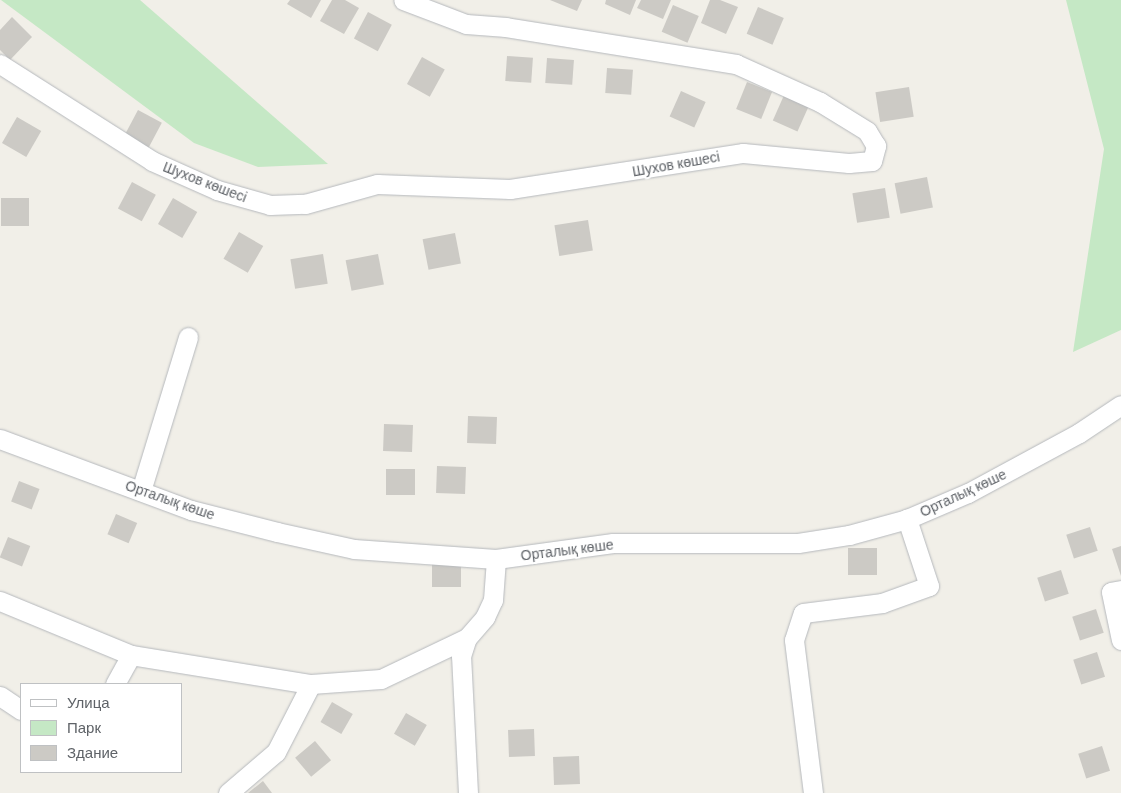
<!DOCTYPE html>
<meta charset="utf-8">
<style>
body{margin:0}
#map{position:relative;width:1121px;height:793px;overflow:hidden;background:#f1efe8;font-family:"DM Sans",sans-serif}
div>[style]{position:absolute}
[style*='--x']{left:calc(var(--x)*1px);top:calc(var(--y)*1px);width:calc(var(--w)*1px);rotate:calc(var(--a)*1deg)}
.green>*{inset:0;background:#c5e8c5}
.building>*{inset:0;background:#cccac5;transform-origin:0 0}
.roads{filter:drop-shadow(0 0 1px #b5b8bc) drop-shadow(0 0 1px #b5b8bc)}
.minor>*{height:19px;margin:-9.5px;padding:0 9.5px;transform-origin:9.5px;border-radius:9.5px;background:#fff}
span{translate:-50% -50%;white-space:nowrap;text-align:center;line-height:1.15;-webkit-text-stroke:4px #fff;paint-order:stroke}
.street-label{font-size:14px;color:#5f6368}
.legend{position:absolute;left:20px;top:683px;width:162px;height:90px;box-sizing:border-box;background:#fff;border:1px solid #bfc1c3;margin:0;padding:6px 9px;list-style:none;font-size:15px;color:#5f6368}
.legend li{display:flex;align-items:center;gap:10px;height:25px}
.legend b{width:25px;border:1px solid #bfc1c3}
</style>
<div id="map">
<div class="green">
<i style="clip-path:polygon(1px 0,140px 0,328px 164px,258px 167px,194px 143px)"></i>
<i style="clip-path:polygon(1066px 0,1121px 0,1121px 330px,1073px 352px,1104px 149px)"></i>
</div>
<div class="building">
<i style="clip-path:polygon(290px 0,321px 0,311px 18px,287px 4px)"></i>
<i style="clip-path:polygon(332px 0,345px 0,359px 8px,344px 34px,320px 21px)"></i>
<i style="clip-path:polygon(550px 0,582px 0,577px 11px)"></i>
<i style="clip-path:polygon(606px 0,636px 0,630px 15px,605px 4px)"></i>
<i style="clip-path:polygon(641px 0,671px 0,663px 19px,637px 8px)"></i>
<i style="clip-path:polygon(710px 0,720px 0,738px 7px,726px 34px,701px 23px)"></i>
<i style="left:673px;top:5px;width:28px;height:29px;rotate:23deg"></i>
<i style="left:758px;top:7px;width:28px;height:29px;rotate:23deg"></i>
<i style="left:368px;top:12px;width:27px;height:30px;rotate:28deg"></i>
<i style="clip-path:polygon(12px 17px,32px 37px,10px 60px,0 50px,0 30px)"></i>
<i style="left:507px;top:56px;width:26px;height:25px;rotate:4deg"></i>
<i style="left:422px;top:57px;width:26px;height:31px;rotate:29deg"></i>
<i style="left:547px;top:58px;width:27px;height:25px;rotate:4deg"></i>
<i style="left:607px;top:68px;width:26px;height:25px;rotate:4deg"></i>
<i style="left:747px;top:82px;width:27px;height:29px;rotate:22deg"></i>
<i style="left:909px;top:87px;width:30px;height:34px;rotate:81deg"></i>
<i style="left:681px;top:91px;width:27px;height:28px;rotate:24deg"></i>
<i style="left:785px;top:93px;width:27px;height:30px;rotate:24deg"></i>
<i style="left:138px;top:110px;width:27px;height:30px;rotate:28deg"></i>
<i style="left:17px;top:117px;width:28px;height:30px;rotate:30deg"></i>
<i style="left:927px;top:177px;width:31px;height:33px;rotate:79deg"></i>
<i style="left:132px;top:182px;width:27px;height:30px;rotate:28deg"></i>
<i style="left:885px;top:188px;width:30px;height:33px;rotate:81deg"></i>
<i style="left:1px;top:198px;width:28px;height:28px"></i>
<i style="left:173px;top:198px;width:28px;height:30px;rotate:30deg"></i>
<i style="left:588px;top:220px;width:31px;height:34px;rotate:81deg"></i>
<i style="left:239px;top:232px;width:28px;height:31px;rotate:30deg"></i>
<i style="left:455px;top:233px;width:31px;height:33px;rotate:79deg"></i>
<i style="left:323px;top:254px;width:30px;height:33px;rotate:81deg"></i>
<i style="left:378px;top:254px;width:31px;height:33px;rotate:79deg"></i>
<i style="left:468px;top:416px;width:29px;height:27px;rotate:2deg"></i>
<i style="left:384px;top:424px;width:29px;height:27px;rotate:2deg"></i>
<i style="left:437px;top:466px;width:29px;height:27px;rotate:2deg"></i>
<i style="left:386px;top:469px;width:29px;height:26px"></i>
<i style="left:19px;top:481px;width:22px;height:22px;rotate:21deg"></i>
<i style="left:116px;top:514px;width:23px;height:22px;rotate:23deg"></i>
<i style="left:1090px;top:527px;width:25px;height:25px;rotate:72deg"></i>
<i style="left:8px;top:537px;width:24px;height:22px;rotate:22deg"></i>
<i style="clip-path:polygon(1121px 546px,1121px 576px,1112px 549px)"></i>
<i style="left:848px;top:548px;width:29px;height:27px"></i>
<i style="left:432px;top:561px;width:29px;height:26px"></i>
<i style="left:1061px;top:570px;width:25px;height:25px;rotate:72deg"></i>
<i style="left:1096px;top:609px;width:25px;height:25px;rotate:72deg"></i>
<i style="left:1097px;top:652px;width:26px;height:25px;rotate:72deg"></i>
<i style="left:332px;top:702px;width:24px;height:23px;rotate:30deg"></i>
<i style="left:406px;top:713px;width:24px;height:24px;rotate:30deg"></i>
<i style="left:534px;top:729px;width:27px;height:26px;rotate:88deg"></i>
<i style="left:315px;top:741px;width:25px;height:26px;rotate:50deg"></i>
<i style="left:1102px;top:746px;width:26px;height:25px;rotate:72deg"></i>
<i style="left:579px;top:756px;width:28px;height:26px;rotate:88deg"></i>
<i style="clip-path:polygon(263px 781px,272px 793px,248px 793px)"></i>
</div>
<div class="roads">
<div class="minor">
<i style="--x:0;--y:64;--w:180;--a:32.5"></i>
<i style="--x:152;--y:161;--w:71;--a:24"></i>
<i style="--x:217;--y:190;--w:55;--a:15.8"></i>
<i style="--x:270;--y:205;--w:35;--a:-2"></i>
<i style="--x:305;--y:204;--w:75;--a:-15.5"></i>
<i style="--x:377;--y:184;--w:133;--a:2.2"></i>
<i style="--x:510;--y:189;--w:236;--a:-8.8"></i>
<i style="--x:743;--y:153;--w:106;--a:5.4"></i>
<i style="--x:849;--y:163;--w:23;--a:-5"></i>
<i style="--x:872;--y:161;--w:16;--a:-75"></i>
<i style="--x:876;--y:146;--w:17;--a:-121"></i>
<i style="--x:867;--y:131;--w:55;--a:-148.3"></i>
<i style="--x:820;--y:102;--w:92;--a:-155.7"></i>
<i style="--x:736;--y:64;--w:233;--a:-170.9"></i>
<i style="--x:506;--y:27;--w:40;--a:-175.7"></i>
<i style="--x:466;--y:24;--w:67;--a:-159.1"></i>
<i style="--x:0;--y:439;--w:204;--a:20.4"></i>
<i style="--x:191;--y:510;--w:89;--a:14.3"></i>
<i style="--x:277;--y:532;--w:79;--a:12.4"></i>
<i style="--x:354;--y:549;--w:142;--a:4"></i>
<i style="--x:496;--y:559;--w:118;--a:-7.8"></i>
<i style="--x:613;--y:543;--w:185;--a:0"></i>
<i style="--x:798;--y:543;--w:52;--a:-8.9"></i>
<i style="--x:849;--y:535;--w:60;--a:-15.4"></i>
<i style="--x:907;--y:519;--w:66;--a:-23.1"></i>
<i style="--x:968;--y:493;--w:126;--a:-28.4"></i>
<i style="--x:1079;--y:433;--w:50;--a:-33.7"></i>
<i style="--x:141;--y:491;--w:161;--a:-73"></i>
<i style="--x:1121;--y:590;--w:10;--a:169"></i>
<i style="--x:1111;--y:592;--w:49;--a:78.2"></i>
<i style="--x:0;--y:601;--w:142;--a:22.4"></i>
<i style="--x:131;--y:655;--w:182;--a:9.2"></i>
<i style="--x:311;--y:684;--w:70;--a:-4.1"></i>
<i style="--x:381;--y:679;--w:95;--a:-25.5"></i>
<i style="--x:115;--y:684;--w:33;--a:-61"></i>
<i style="--x:0;--y:696;--w:25;--a:34"></i>
<i style="--x:228;--y:793;--w:63;--a:-40.5"></i>
<i style="--x:276;--y:752;--w:76;--a:-62.8"></i>
<i style="--x:468;--y:793;--w:137;--a:-92.9"></i>
<i style="--x:461;--y:656;--w:19;--a:-72"></i>
<i style="--x:467;--y:638;--w:28;--a:-49"></i>
<i style="--x:485;--y:617;--w:19;--a:-65"></i>
<i style="--x:493;--y:600;--w:41;--a:-85.8"></i>
<i style="--x:813;--y:793;--w:154;--a:-97.1"></i>
<i style="--x:794;--y:640;--w:28;--a:-72"></i>
<i style="--x:803;--y:613;--w:80;--a:-7.2"></i>
<i style="--x:882;--y:603;--w:50;--a:-19.9"></i>
<i style="--x:929;--y:586;--w:71;--a:-108.2"></i>
</div>
</div>
<div class="street-label">
<span style="left:676px;top:164px;rotate:-10deg">Шухов көшесі</span>
<span style="left:205px;top:182px;rotate:21deg">Шухов көшесі</span>
<span style="left:963px;top:493px;rotate:-25deg">Орталық көше</span>
<span style="left:170px;top:500px;rotate:19deg">Орталық көше</span>
<span style="left:567px;top:550px;rotate:-7deg">Орталық көше</span>
</div>
<ul class="legend">
<li><b style="height:6px;background:#fff"></b>Улица</li>
<li><b style="height:14px;background:#c5e8c5"></b>Парк</li>
<li><b style="height:14px;background:#cccac5"></b>Здание</li>
</ul>
</div>
